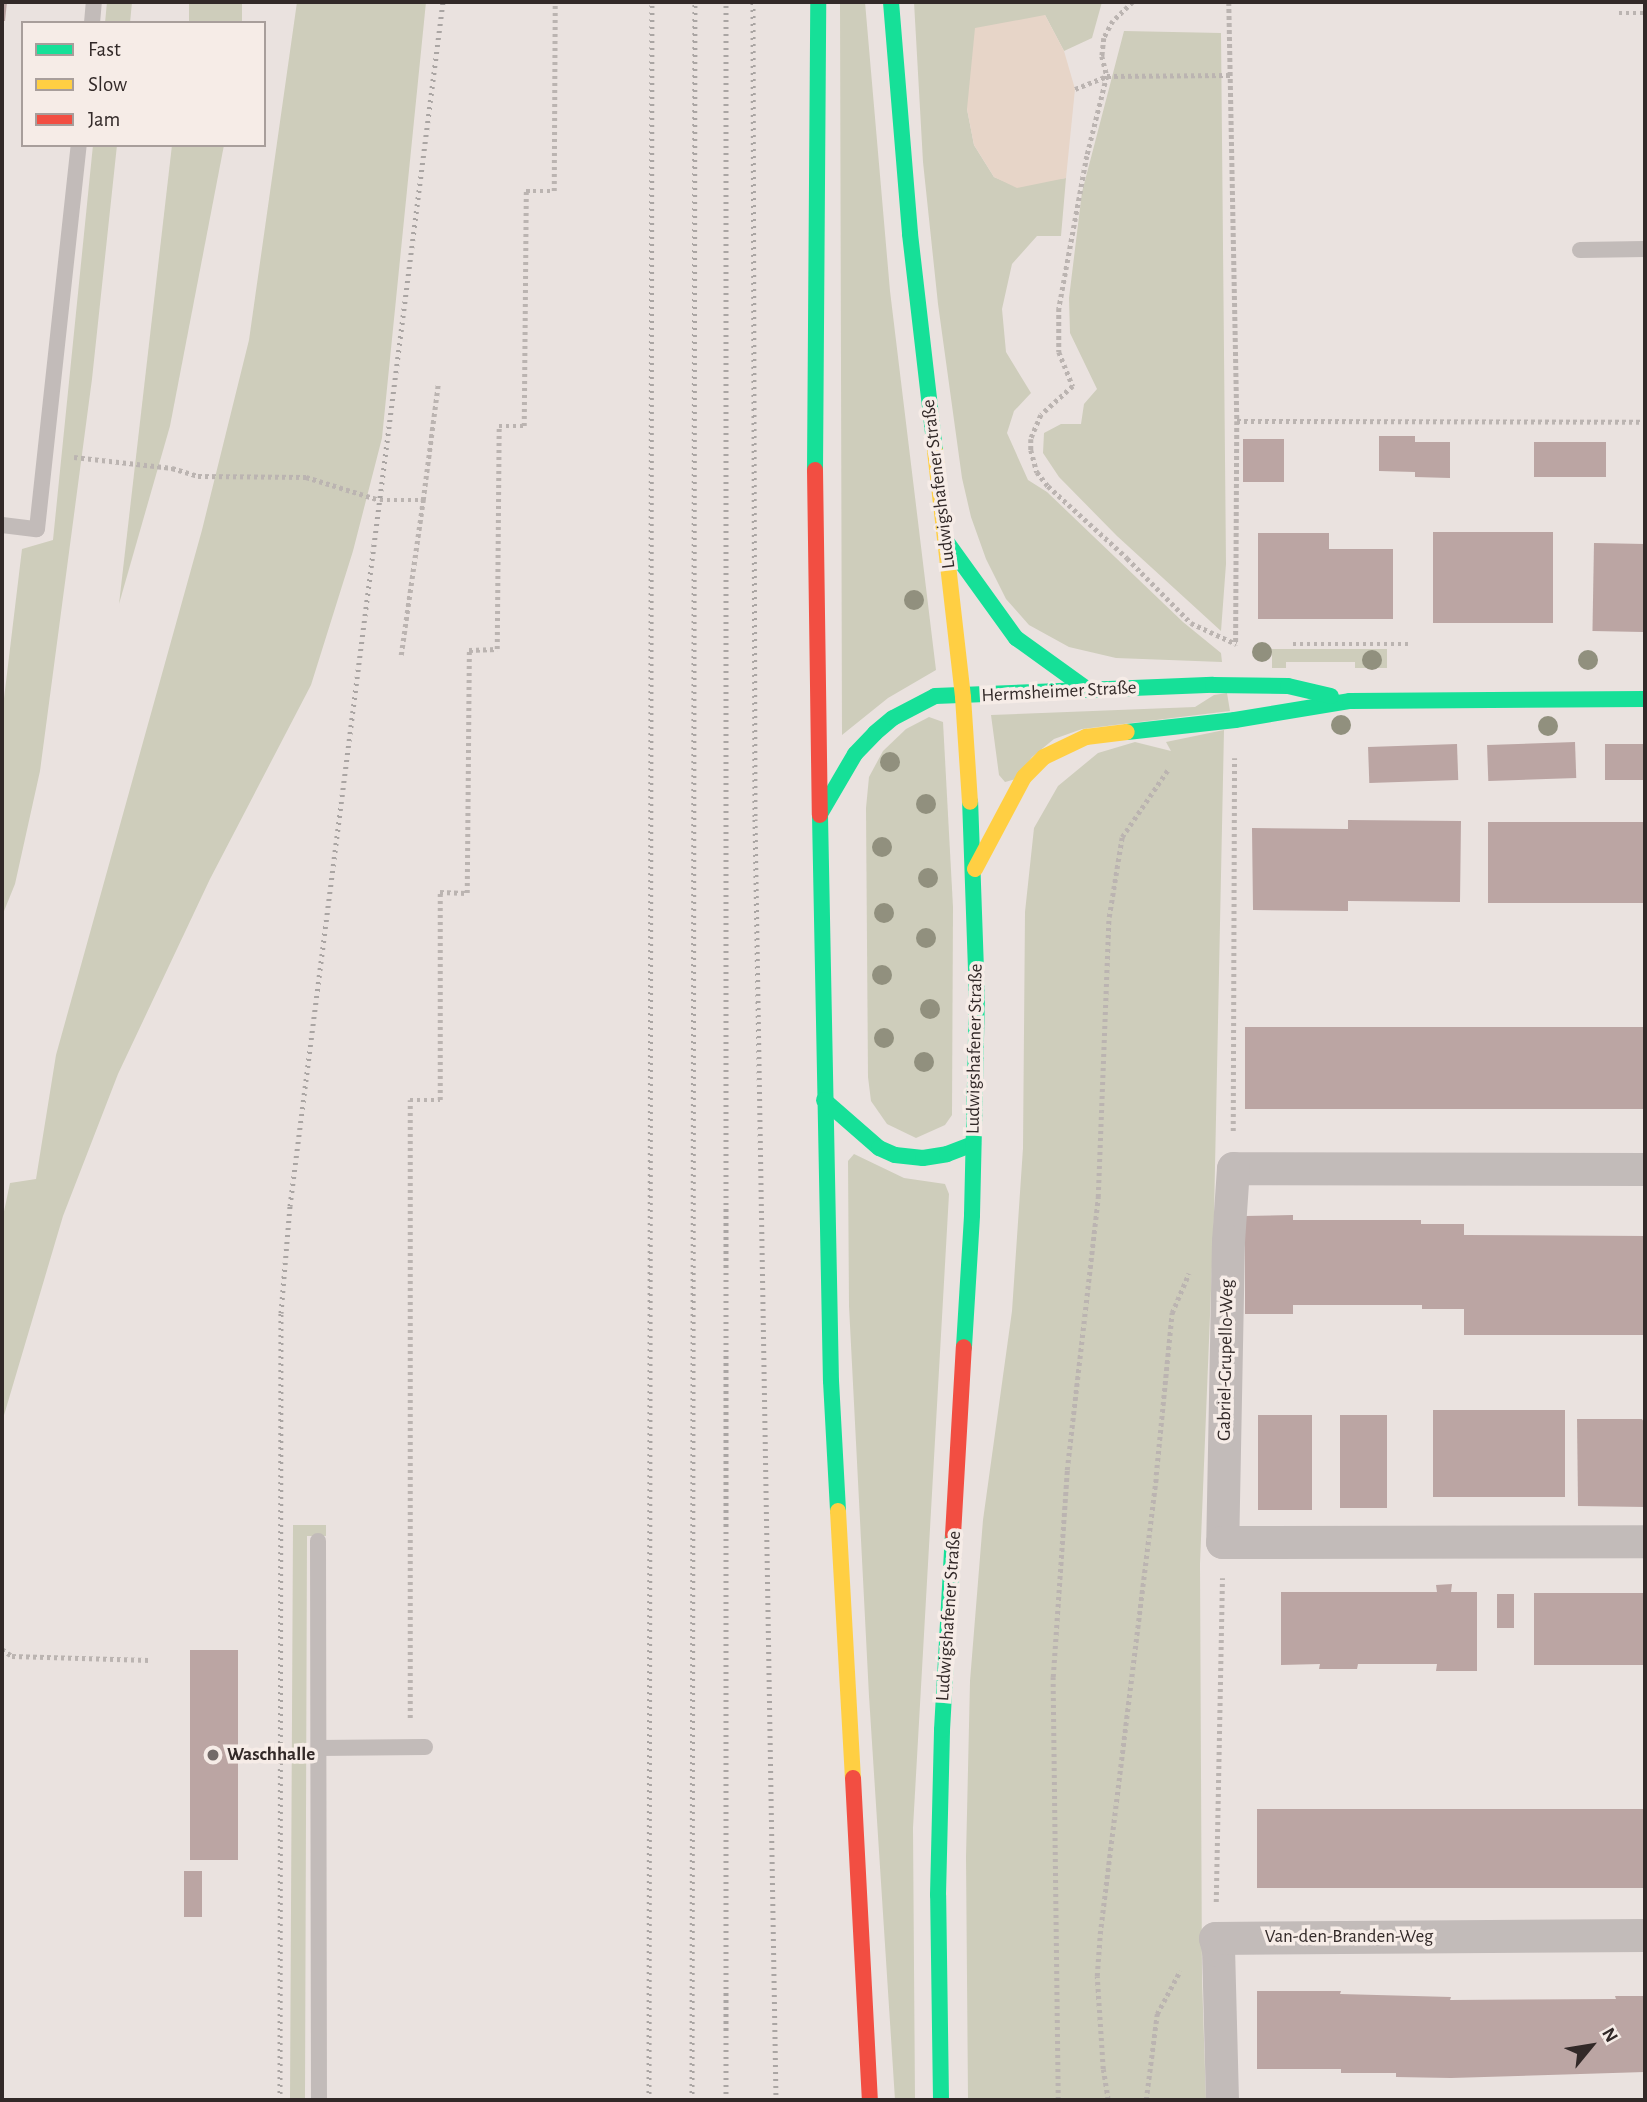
<!DOCTYPE html>
<meta charset="utf-8">
<style>
body{margin:0}
#map{position:relative;width:1647px;height:2102px;overflow:hidden;background:#eae2df;font-family:"Alegreya Sans",sans-serif}
div>[style]{position:absolute}
[style*='--x']{left:calc(var(--x)*1px);top:calc(var(--y)*1px);width:calc(var(--w)*1px);rotate:calc(var(--a)*1deg)}
.green>*{inset:0;background:#cecdbb;transform-origin:0 0}
.sand>*{inset:0;background:#e7d5c8}
.building>*{inset:0;background:#bba5a3;transform-origin:0 0}
.path>*{height:4.5px;margin-top:-2.25px;transform-origin:0;background:repeating-linear-gradient(90deg,#bbb4b1 0 3.5px,transparent 0 7px)}
.lane>*{height:16px;margin:-8px;padding:0 8px;transform-origin:8px;border-radius:8px;background:#c2bbb9}
.street>*{height:33px;margin:-16.5px;padding:0 16.5px;transform-origin:16.5px;border-radius:16.5px;background:#c2bbb9}
.fast>*{height:16px;margin:-8px;padding:0 8px;transform-origin:8px;border-radius:8px;background:#16e098}
.slow>*{height:16px;margin:-8px;padding:0 8px;transform-origin:8px;border-radius:8px;background:#ffcf43}
.jam>*{height:16px;margin:-8px;padding:0 8px;transform-origin:8px;border-radius:8px;background:#f24e42}
.rail>*{height:5px;margin-top:-2.5px;transform-origin:0;background:repeating-linear-gradient(90deg,#aaa5a3 0 2px,transparent 0 7px)}
.trees>*{width:20px;height:20px;margin:-10px;border-radius:50%;background:#91907e}
.dots>*{width:19px;height:19px;translate:-50% -50%;box-sizing:border-box;border:4px solid #f6ece7;border-radius:50%}
span{translate:-50% -50%;white-space:nowrap;text-align:center;line-height:1.15;-webkit-text-stroke:7px #f6ece7;paint-order:stroke}
.street-label{font-size:19px;color:#322928}
.poi-label{font-size:19px;color:#322928;font-weight:700}
.left{translate:0 -50%;text-align:left}
.frame{position:absolute;inset:0;border:4px solid #322928;pointer-events:none}
.legend{position:absolute;left:21px;top:21px;width:245px;height:126px;box-sizing:border-box;background:#f6ece7;border:2px solid #a89e9b;margin:0;padding:9px 12px;list-style:none;font-size:21px;color:#322928}
.legend li{display:flex;align-items:center;gap:14px;height:35px}
.legend b{width:35px;border:2px solid #a89e9b}
.north{position:absolute;left:1556px;top:2011px;width:70px;height:70px;-webkit-text-stroke:5px #f6ece7;paint-order:stroke;rotate:60deg;font-size:19px;font-weight:700;line-height:28px;text-align:center;color:#322928}
.north::after{content:'';display:block;margin:auto;width:24px;height:32px;background:#322928;clip-path:polygon(50% 0,100% 100%,50% 72%,0 100%)}
</style>
<div id="map">
<div class="green">
<i style="clip-path:polygon(107px 2px,132px 2px,130px 23px,105px 23px)"></i>
<i style="left:189px;top:2px;width:53px;height:21px"></i>
<i style="clip-path:polygon(297px 2px,426px 2px,382px 438px,353px 551px,311px 685px,210px 879px,118px 1074px,63px 1216px,2px 1422px,2px 1221px,10px 1183px,36px 1179px,56px 1055px,202px 530px,249px 340px)"></i>
<i style="clip-path:polygon(840px 2px,865px 2px,890px 291px,936px 670px,888px 698px,842px 735px)"></i>
<i style="clip-path:polygon(914px 2px,1102px 2px,1092px 38px,1064px 51px,1045px 15px,967px 109px,974px 145px,994px 177px,1013px 185px,1066px 178px,1061px 236px,1037px 236px,1012px 264px,1002px 309px,1006px 352px,1031px 393px,1014px 411px,1007px 433px,1028px 480px,1047px 492px,1183px 622px,1221px 653px,1222px 662px,1116px 658px,1069px 647px,1029px 625px,1006px 599px,986px 559px,971px 517px,962px 478px,938px 304px,923px 162px)"></i>
<i style="clip-path:polygon(1124px 31px,1221px 33px,1226px 564px,1221px 631px,1117px 536px,1059px 477px,1043px 453px,1044px 433px,1061px 424px,1081px 424px,1084px 404px,1097px 389px,1070px 333px,1069px 298px,1082px 192px)"></i>
<i style="clip-path:polygon(93px 145px,117px 145px,92px 379px,40px 771px,15px 884px,2px 916px,2px 715px,22px 549px,53px 540px)"></i>
<i style="clip-path:polygon(172px 145px,224px 145px,170px 426px,119px 604px)"></i>
<i style="clip-path:polygon(1272px 649px,1387px 649px,1387px 668px,1355px 668px,1355px 662px,1286px 662px,1286px 668px,1272px 668px)"></i>
<i style="clip-path:polygon(1227px 693px,1230px 711px,1082px 729px,1054px 739px,1032px 757px,1016px 779px,1005px 782px,999px 775px,991px 715px,1195px 707px,1214px 695px)"></i>
<i style="clip-path:polygon(929px 717px,943px 722px,953px 907px,952px 1115px,945px 1125px,916px 1138px,887px 1124px,871px 1101px,868px 1077px,866px 808px,869px 777px,883px 751px,906px 729px)"></i>
<i style="clip-path:polygon(1224px 730px,1214px 1216px,1200px 1564px,1202px 1978px,1206px 2100px,968px 2100px,966px 1857px,970px 1681px,983px 1520px,1012px 1311px,1023px 1148px,1025px 912px,1034px 828px,1058px 786px,1098px 753px,1135px 742px,1171px 751px,1166px 742px)"></i>
<i style="clip-path:polygon(854px 1154px,904px 1178px,945px 1184px,949px 1194px,913px 1828px,915px 2100px,895px 2100px,869px 1696px,849px 1306px,848px 1161px)"></i>
<i style="clip-path:polygon(293px 1525px,326px 1525px,326px 1536px,307px 1536px,305px 2100px,290px 2100px)"></i>
</div>
<div class="sand">
<i style="clip-path:polygon(1045px 15px,1064px 51px,1075px 89px,1066px 178px,1017px 188px,994px 177px,974px 145px,967px 109px,975px 28px)"></i>
</div>
<div class="building">
<i style="clip-path:polygon(2px 2px,7px 2px,5px 21px,2px 21px)"></i>
<i style="clip-path:polygon(1379px 436px,1415px 436px,1415px 442px,1450px 442px,1450px 478px,1415px 477px,1415px 472px,1379px 471px)"></i>
<i style="left:1243px;top:439px;width:41px;height:43px"></i>
<i style="left:1534px;top:442px;width:72px;height:35px"></i>
<i style="left:1553px;top:532px;width:91px;height:120px;rotate:90deg"></i>
<i style="clip-path:polygon(1258px 533px,1329px 533px,1329px 549px,1393px 549px,1393px 619px,1258px 619px)"></i>
<i style="left:1594px;top:543px;width:51px;height:88px;rotate:1deg"></i>
<i style="left:1575px;top:742px;width:36px;height:88px;rotate:88deg"></i>
<i style="left:1457px;top:744px;width:36px;height:89px;rotate:88deg"></i>
<i style="left:1645px;top:744px;width:36px;height:40px;rotate:90deg"></i>
<i style="clip-path:polygon(1348px 820px,1461px 821px,1460px 902px,1348px 901px,1348px 911px,1253px 910px,1252px 828px,1348px 829px)"></i>
<i style="left:1488px;top:822px;width:157px;height:81px"></i>
<i style="left:1245px;top:1027px;width:400px;height:82px"></i>
<i style="clip-path:polygon(1293px 1215px,1293px 1220px,1421px 1220px,1421px 1224px,1464px 1224px,1464px 1235px,1645px 1236px,1645px 1335px,1464px 1335px,1464px 1309px,1422px 1309px,1422px 1305px,1293px 1305px,1293px 1314px,1245px 1314px,1245px 1216px)"></i>
<i style="left:1433px;top:1410px;width:132px;height:87px"></i>
<i style="left:1258px;top:1415px;width:54px;height:95px"></i>
<i style="left:1340px;top:1415px;width:47px;height:93px"></i>
<i style="clip-path:polygon(1577px 1419px,1642px 1419px,1645px 1424px,1645px 1507px,1578px 1506px)"></i>
<i style="clip-path:polygon(1452px 1584px,1451px 1592px,1477px 1592px,1477px 1671px,1436px 1671px,1437px 1664px,1358px 1664px,1357px 1669px,1319px 1669px,1320px 1664px,1281px 1665px,1281px 1592px,1437px 1592px,1436px 1585px)"></i>
<i style="left:1534px;top:1593px;width:111px;height:72px"></i>
<i style="left:1514px;top:1594px;width:34px;height:17px;rotate:90deg"></i>
<i style="left:190px;top:1650px;width:48px;height:210px"></i>
<i style="left:1257px;top:1809px;width:388px;height:79px"></i>
<i style="left:184px;top:1871px;width:18px;height:46px"></i>
<i style="clip-path:polygon(1257px 1991px,1341px 1991px,1340px 1994px,1451px 1997px,1450px 2000px,1616px 1999px,1615px 1996px,1645px 1996px,1645px 2072px,1451px 2078px,1396px 2077px,1396px 2073px,1341px 2073px,1341px 2069px,1257px 2069px)"></i>
</div>
<div class="path">
<i style="--x:1133;--y:2;--w:28;--a:136"></i>
<i style="--x:1113;--y:21;--w:19;--a:118"></i>
<i style="--x:1104;--y:38;--w:18;--a:96"></i>
<i style="--x:1102;--y:56;--w:21;--a:76"></i>
<i style="--x:1107;--y:76;--w:82;--a:104"></i>
<i style="--x:1087;--y:156;--w:155;--a:100.4"></i>
<i style="--x:1059;--y:308;--w:44;--a:90"></i>
<i style="--x:1059;--y:352;--w:37;--a:68"></i>
<i style="--x:1073;--y:386;--w:43;--a:137.8"></i>
<i style="--x:1041;--y:415;--w:26;--a:113"></i>
<i style="--x:1031;--y:439;--w:11;--a:90"></i>
<i style="--x:1031;--y:450;--w:23;--a:75"></i>
<i style="--x:1037;--y:472;--w:18;--a:52"></i>
<i style="--x:1048;--y:486;--w:107;--a:42.3"></i>
<i style="--x:1127;--y:558;--w:91;--a:45.4"></i>
<i style="--x:1191;--y:623;--w:50;--a:25"></i>
<i style="--x:1229;--y:2;--w:419;--a:88.9"></i>
<i style="--x:1237;--y:421;--w:224;--a:90.3"></i>
<i style="--x:1619;--y:13;--w:26;--a:0"></i>
<i style="--x:1075;--y:89;--w:35;--a:-22"></i>
<i style="--x:1107;--y:76;--w:124;--a:-0.5"></i>
<i style="--x:1237;--y:421;--w:408;--a:0.1"></i>
<i style="--x:74;--y:457;--w:99;--a:6.4"></i>
<i style="--x:172;--y:468;--w:27;--a:17"></i>
<i style="--x:198;--y:476;--w:108;--a:0.5"></i>
<i style="--x:306;--y:477;--w:77;--a:17.3"></i>
<i style="--x:380;--y:500;--w:43;--a:0"></i>
<i style="--x:423;--y:500;--w:117;--a:-82.6"></i>
<i style="--x:1293;--y:644;--w:115;--a:0"></i>
<i style="--x:401;--y:655;--w:157;--a:-81.9"></i>
<i style="--x:1233;--y:1131;--w:373;--a:-89.8"></i>
<i style="--x:2;--y:1649;--w:12;--a:35"></i>
<i style="--x:12;--y:1656;--w:137;--a:1.7"></i>
<i style="--x:410;--y:1718;--w:618;--a:-90"></i>
<i style="--x:410;--y:1100;--w:30;--a:0"></i>
<i style="--x:440;--y:1100;--w:208;--a:-90"></i>
<i style="--x:440;--y:892;--w:27;--a:2"></i>
<i style="--x:467;--y:893;--w:243;--a:-89.5"></i>
<i style="--x:469;--y:650;--w:28;--a:-2"></i>
<i style="--x:497;--y:649;--w:223;--a:-89.5"></i>
<i style="--x:499;--y:426;--w:25;--a:0"></i>
<i style="--x:524;--y:426;--w:235;--a:-89.5"></i>
<i style="--x:526;--y:191;--w:28;--a:0"></i>
<i style="--x:554;--y:191;--w:189;--a:-89.7"></i>
<i style="--x:1216;--y:1902;--w:324;--a:-88.9"></i>
<i style="--x:1058;--y:2100;--w:423;--a:-90.7"></i>
<i style="--x:1053;--y:1677;--w:207;--a:-86.1"></i>
<i style="--x:1067;--y:1470;--w:275;--a:-83.5"></i>
<i style="--x:1098;--y:1197;--w:280;--a:-87.8"></i>
<i style="--x:1109;--y:917;--w:81;--a:-80.8"></i>
<i style="--x:1122;--y:837;--w:83;--a:-55.7"></i>
<i style="--x:1108;--y:2100;--w:31;--a:-99"></i>
<i style="--x:1103;--y:2069;--w:93;--a:-93.7"></i>
<i style="--x:1097;--y:1976;--w:42;--a:-85.9"></i>
<i style="--x:1100;--y:1934;--w:462;--a:-83"></i>
<i style="--x:1156;--y:1475;--w:163;--a:-84.4"></i>
<i style="--x:1172;--y:1313;--w:43;--a:-67"></i>
<i style="--x:1146;--y:2100;--w:87;--a:-82.7"></i>
<i style="--x:1157;--y:2014;--w:49;--a:-61.9"></i>
</div>
<div class="lane">
<i style="--x:92;--y:23;--w:21;--a:-85"></i>
<i style="--x:1580;--y:250;--w:65;--a:-0.9"></i>
<i style="--x:2;--y:525;--w:35;--a:7"></i>
<i style="--x:37;--y:529;--w:386;--a:-83.8"></i>
<i style="--x:318;--y:1541;--w:559;--a:89.9"></i>
<i style="--x:319;--y:1748;--w:106;--a:-0.5"></i>
</div>
<div class="street">
<i style="--x:1645;--y:1169;--w:412;--a:-179.9"></i>
<i style="--x:1233;--y:1168;--w:73;--a:93.9"></i>
<i style="--x:1228;--y:1241;--w:301;--a:91.1"></i>
<i style="--x:1222;--y:1542;--w:423;--a:-0.1"></i>
<i style="--x:1222;--y:2100;--w:150;--a:-91.5"></i>
<i style="--x:1218;--y:1950;--w:12;--a:-104"></i>
<i style="--x:1215;--y:1938;--w:430;--a:-0.4"></i>
</div>
<div class="fast">
<i style="--x:891;--y:2;--w:233;--a:85.3"></i>
<i style="--x:910;--y:234;--w:218;--a:83.4"></i>
<i style="--x:815;--y:470;--w:468;--a:-89.6"></i>
<i style="--x:946;--y:541;--w:120;--a:54.2"></i>
<i style="--x:1016;--y:638;--w:89;--a:35.8"></i>
<i style="--x:1127;--y:732;--w:109;--a:-6.3"></i>
<i style="--x:1235;--y:720;--w:117;--a:-9.4"></i>
<i style="--x:1350;--y:701;--w:295;--a:-0.4"></i>
<i style="--x:820;--y:814;--w:69;--a:-59.7"></i>
<i style="--x:855;--y:754;--w:29;--a:-46"></i>
<i style="--x:875;--y:733;--w:23;--a:-40"></i>
<i style="--x:893;--y:718;--w:47;--a:-27.6"></i>
<i style="--x:935;--y:696;--w:278;--a:-2.3"></i>
<i style="--x:1213;--y:685;--w:75;--a:0.8"></i>
<i style="--x:1288;--y:686;--w:44;--a:13.1"></i>
<i style="--x:820;--y:815;--w:566;--a:88.89"></i>
<i style="--x:831;--y:1381;--w:130;--a:86.9"></i>
<i style="--x:824;--y:1100;--w:73;--a:41.1"></i>
<i style="--x:879;--y:1148;--w:17;--a:24"></i>
<i style="--x:895;--y:1155;--w:28;--a:6"></i>
<i style="--x:923;--y:1158;--w:24;--a:-9"></i>
<i style="--x:947;--y:1154;--w:28;--a:-21"></i>
<i style="--x:964;--y:1347;--w:132;--a:-86.5"></i>
<i style="--x:972;--y:1215;--w:216;--a:-88.7"></i>
<i style="--x:977;--y:999;--w:197;--a:-92"></i>
<i style="--x:941;--y:2100;--w:205;--a:-90.8"></i>
<i style="--x:938;--y:1895;--w:165;--a:-88.6"></i>
<i style="--x:942;--y:1730;--w:195;--a:-86.8"></i>
</div>
<div class="slow">
<i style="--x:935;--y:451;--w:248;--a:83.5"></i>
<i style="--x:963;--y:697;--w:105;--a:86.2"></i>
<i style="--x:975;--y:869;--w:104;--a:-62"></i>
<i style="--x:1024;--y:777;--w:28;--a:-45"></i>
<i style="--x:1044;--y:757;--w:47;--a:-25.5"></i>
<i style="--x:1086;--y:737;--w:41;--a:-7"></i>
<i style="--x:838;--y:1511;--w:267;--a:86.8"></i>
</div>
<div class="jam">
<i style="--x:815;--y:470;--w:345;--a:89.2"></i>
<i style="--x:953;--y:1535;--w:188;--a:-86.7"></i>
<i style="--x:853;--y:1778;--w:322;--a:87"></i>
</div>
<div class="rail">
<i style="--x:753;--y:2;--w:817;--a:89.86"></i>
<i style="--x:755;--y:819;--w:1281;--a:89.06"></i>
<i style="--x:280;--y:2100;--w:787;--a:-89.93"></i>
<i style="--x:281;--y:1313;--w:107;--a:-85.2"></i>
<i style="--x:290;--y:1206;--w:1214;--a:-82.76"></i>
<i style="--x:649;--y:2100;--w:2098;--a:-89.92"></i>
<i style="--x:692;--y:2100;--w:2098;--a:-89.92"></i>
<i style="--x:726;--y:2100;--w:2098;--a:-90"></i>
</div>
<div class="trees">
<i style="left:914px;top:600px"></i>
<i style="left:1262px;top:652px"></i>
<i style="left:1372px;top:660px"></i>
<i style="left:1588px;top:660px"></i>
<i style="left:1341px;top:725px"></i>
<i style="left:1548px;top:726px"></i>
<i style="left:890px;top:762px"></i>
<i style="left:926px;top:804px"></i>
<i style="left:882px;top:847px"></i>
<i style="left:928px;top:878px"></i>
<i style="left:884px;top:913px"></i>
<i style="left:926px;top:938px"></i>
<i style="left:882px;top:975px"></i>
<i style="left:930px;top:1009px"></i>
<i style="left:884px;top:1038px"></i>
<i style="left:924px;top:1062px"></i>
</div>
<div class="dots">
<i style="left:213px;top:1755px;background:#726a68"></i>
</div>
<div class="street-label">
<span style="left:939px;top:484px;rotate:-97deg">Ludwigshafener Straße</span>
<span style="left:1059px;top:692px;rotate:-3deg">Hermsheimer Straße</span>
<span style="left:975px;top:1049px;rotate:-89deg">Ludwigshafener Straße</span>
<span style="left:1226px;top:1360px;rotate:-89deg">Gabriel-Grupello-Weg</span>
<span style="left:949px;top:1616px;rotate:-86deg">Ludwigshafener Straße</span>
<span style="left:1349px;top:1937px">Van-den-Branden-Weg</span>
</div>
<div class="poi-label">
<span class="left" style="left:227px;top:1755px">Waschhalle</span>
</div>
<div class="frame"></div>
<ul class="legend">
<li><b style="height:9px;background:#16e098"></b>Fast</li>
<li><b style="height:9px;background:#ffcf43"></b>Slow</li>
<li><b style="height:9px;background:#f24e42"></b>Jam</li>
</ul>
<div class="north">N</div>
</div>
